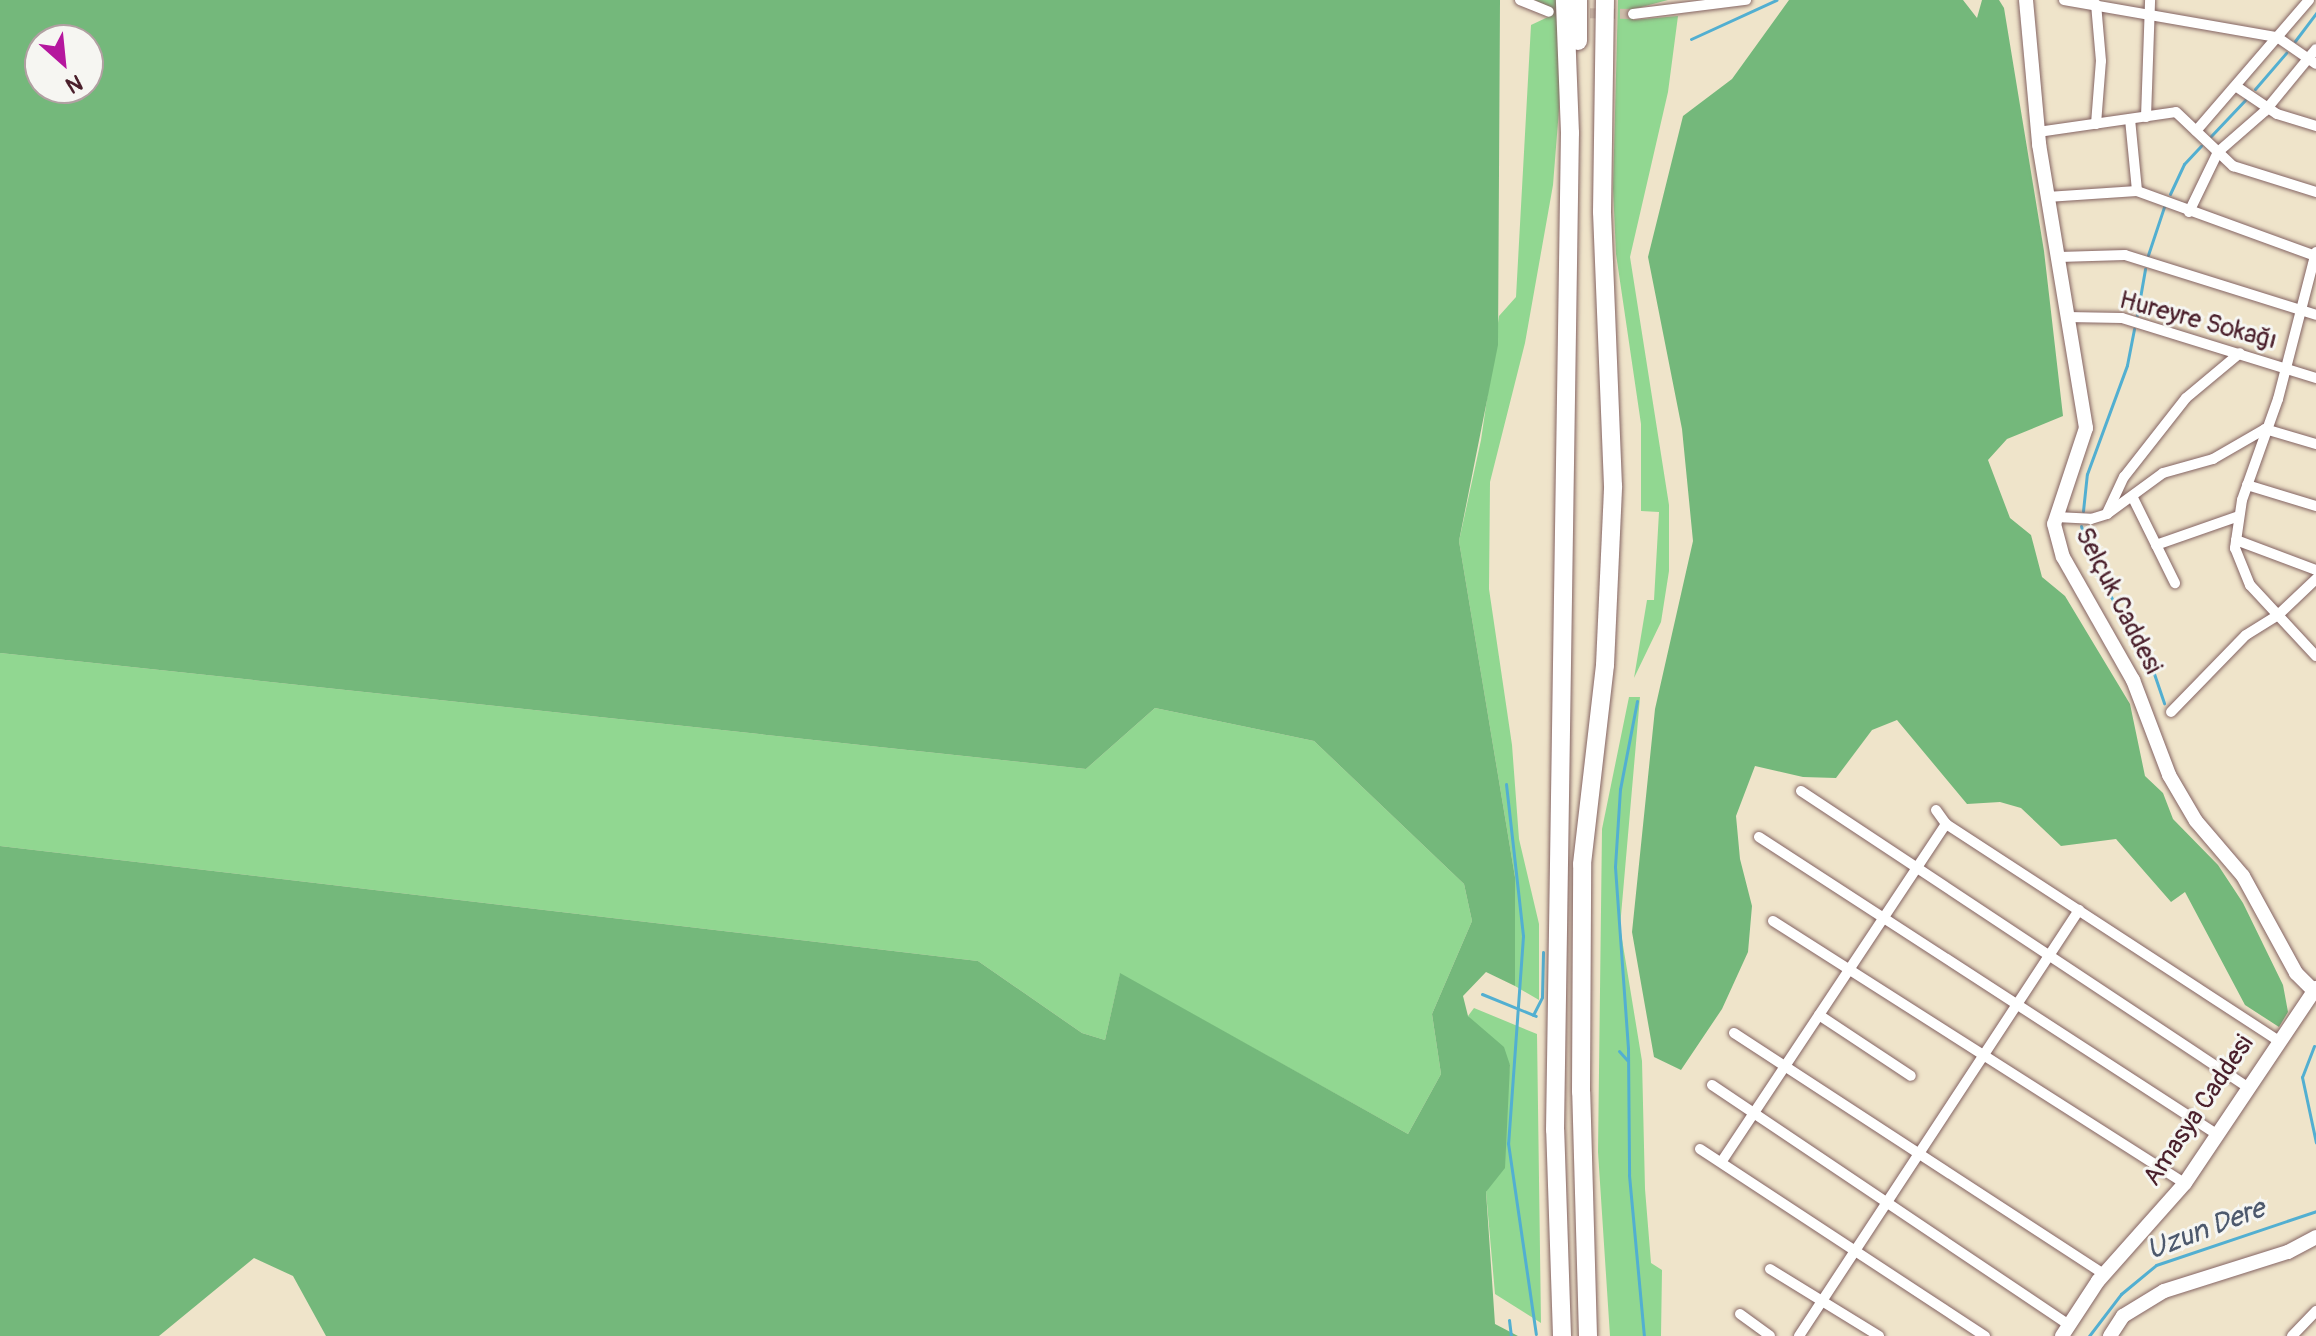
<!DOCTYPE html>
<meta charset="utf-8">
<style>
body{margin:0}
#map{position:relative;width:2316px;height:1336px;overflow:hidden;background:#efe4ca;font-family:Pangolin,sans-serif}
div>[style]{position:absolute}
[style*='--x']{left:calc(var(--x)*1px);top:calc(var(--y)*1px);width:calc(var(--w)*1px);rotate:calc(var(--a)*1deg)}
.green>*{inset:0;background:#91d791}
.forest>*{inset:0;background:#74b87b}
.stream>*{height:3px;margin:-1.5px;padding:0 1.5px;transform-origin:1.5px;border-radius:1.5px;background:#52afd1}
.street-tunnel>*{height:10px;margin-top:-5px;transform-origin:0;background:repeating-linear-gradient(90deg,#cebdaa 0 10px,transparent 0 15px)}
.roads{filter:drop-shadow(0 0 2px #846463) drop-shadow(0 0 2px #846463)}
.street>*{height:10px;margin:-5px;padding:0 5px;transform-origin:5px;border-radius:5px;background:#fff}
.secondary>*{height:14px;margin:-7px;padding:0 7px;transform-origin:7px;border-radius:7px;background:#fff}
.highway>*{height:18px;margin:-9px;padding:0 9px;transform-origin:9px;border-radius:9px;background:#fff}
span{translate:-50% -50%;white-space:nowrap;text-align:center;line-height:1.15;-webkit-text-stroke:6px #f6f6f2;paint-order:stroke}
.street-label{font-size:26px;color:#4a1f2b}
.water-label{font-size:28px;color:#4d596d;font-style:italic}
.north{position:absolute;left:24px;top:24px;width:80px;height:80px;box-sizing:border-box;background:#f6f6f2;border:2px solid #b1a0a2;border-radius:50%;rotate:153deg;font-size:22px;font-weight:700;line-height:32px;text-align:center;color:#4a1f2b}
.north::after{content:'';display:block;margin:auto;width:28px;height:36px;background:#b5179e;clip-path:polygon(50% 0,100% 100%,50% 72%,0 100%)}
</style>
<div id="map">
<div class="green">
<i style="clip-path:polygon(1535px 0,1557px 0,1563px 59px,1553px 185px,1525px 343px,1490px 482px,1489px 589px,1512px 745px,1519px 839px,1539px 924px,1539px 1000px,1515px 986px,1515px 877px,1459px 541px,1481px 440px,1499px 316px,1516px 297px,1531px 25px,1548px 17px,1549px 7px)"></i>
<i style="clip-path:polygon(1618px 0,1668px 0,1634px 9px,1633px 20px,1678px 16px,1668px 92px,1630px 257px,1669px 505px,1669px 571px,1661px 622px,1634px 678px,1647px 600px,1654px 600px,1659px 512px,1641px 511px,1641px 424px,1616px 254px,1613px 188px)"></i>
<i style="clip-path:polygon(0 653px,1086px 769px,1155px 708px,1314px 741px,1464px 884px,1472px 921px,1432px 1014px,1441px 1074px,1408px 1134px,1120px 974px,1105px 1040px,1082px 1033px,978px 961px,0 846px)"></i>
<i style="clip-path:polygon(1629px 697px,1640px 697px,1620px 927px,1642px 1061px,1645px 1189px,1651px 1263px,1662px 1270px,1661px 1336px,1610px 1336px,1598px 1152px,1602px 829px)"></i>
<i style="clip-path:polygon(1474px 1008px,1537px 1034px,1541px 1323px,1495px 1294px,1486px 1192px,1494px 1177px,1510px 1065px,1468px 1016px)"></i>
</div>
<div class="forest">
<i style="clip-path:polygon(evenodd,0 0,1500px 0,1498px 345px,1459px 541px,1515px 877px,1515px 986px,1486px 972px,1463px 996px,1468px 1016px,1504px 1047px,1510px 1065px,1505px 1168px,1486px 1192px,1495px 1324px,1518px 1336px,326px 1336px,293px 1276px,254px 1258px,159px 1336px,0 1336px,0 846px,978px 961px,1082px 1033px,1105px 1040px,1120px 973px,1408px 1134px,1441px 1074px,1432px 1014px,1472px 921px,1464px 884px,1314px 741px,1155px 708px,1086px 769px,0 653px,0 0,40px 40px,88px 40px,88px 88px,40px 88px,40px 40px)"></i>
<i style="clip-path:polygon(1789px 0,1963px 0,1977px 18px,1982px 0,1999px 0,2004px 8px,2044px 251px,2063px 416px,2007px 439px,1988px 460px,2010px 518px,2031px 535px,2042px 577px,2065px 596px,2130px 704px,2145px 776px,2163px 793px,2173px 819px,2218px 865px,2243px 903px,2283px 985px,2288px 1012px,2279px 1027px,2245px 1005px,2185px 892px,2171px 902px,2116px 839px,2061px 846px,2021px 808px,2000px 802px,1967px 804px,1897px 720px,1872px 730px,1836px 778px,1803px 777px,1755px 766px,1736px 816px,1740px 859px,1752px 906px,1748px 952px,1722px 1009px,1681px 1070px,1654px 1057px,1632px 932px,1655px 709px,1693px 541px,1682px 429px,1648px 257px,1683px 116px,1732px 79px)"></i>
</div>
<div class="stream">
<i style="--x:1691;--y:39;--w:94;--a:-24.6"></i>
<i style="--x:2295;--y:41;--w:35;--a:-53"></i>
<i style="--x:2255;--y:89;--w:48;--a:-49.3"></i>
<i style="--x:2211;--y:136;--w:50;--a:-46.6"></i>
<i style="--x:2170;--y:194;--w:33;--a:-65"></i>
<i style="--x:2184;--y:164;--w:25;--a:-47"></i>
<i style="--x:2148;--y:255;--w:51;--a:-71.6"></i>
<i style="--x:2137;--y:315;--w:47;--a:-80.1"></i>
<i style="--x:2083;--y:511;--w:37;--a:-84"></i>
<i style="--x:2087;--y:474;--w:116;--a:-69.8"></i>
<i style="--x:2127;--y:365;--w:37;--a:-79"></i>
<i style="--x:2081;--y:526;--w:49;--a:72.3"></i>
<i style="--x:2096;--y:573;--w:98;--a:57.9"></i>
<i style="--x:2148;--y:656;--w:50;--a:71.2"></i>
<i style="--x:1637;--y:701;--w:90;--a:100.9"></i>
<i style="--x:1620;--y:789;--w:78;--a:93.7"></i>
<i style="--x:1615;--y:867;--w:182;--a:85.9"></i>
<i style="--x:1628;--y:1049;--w:126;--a:89.5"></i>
<i style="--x:1629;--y:1175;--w:162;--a:84.7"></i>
<i style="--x:1506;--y:784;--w:153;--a:83.6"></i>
<i style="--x:1523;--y:936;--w:208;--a:94.1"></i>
<i style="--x:1508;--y:1143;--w:193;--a:81.7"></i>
<i style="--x:1482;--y:994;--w:58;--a:22.2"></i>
<i style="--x:1533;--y:1015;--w:20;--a:-63"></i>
<i style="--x:1542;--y:997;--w:45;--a:-88.7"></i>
<i style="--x:2314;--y:1046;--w:33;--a:111"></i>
<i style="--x:2302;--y:1077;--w:67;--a:78"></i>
<i style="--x:1619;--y:1051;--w:12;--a:48"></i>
<i style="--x:1509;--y:1320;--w:16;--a:83"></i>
<i style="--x:2089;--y:1336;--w:53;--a:-52.7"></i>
<i style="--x:2121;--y:1294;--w:45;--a:-39.6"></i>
<i style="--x:2156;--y:1265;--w:169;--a:-18.6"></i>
</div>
<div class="street-tunnel">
<i style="--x:1575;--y:13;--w:58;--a:1"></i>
</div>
<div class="roads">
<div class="street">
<i style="--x:1520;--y:0;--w:31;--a:22"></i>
<i style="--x:2064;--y:0;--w:216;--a:9.9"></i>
<i style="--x:2277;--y:37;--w:47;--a:34.7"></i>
<i style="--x:1633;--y:14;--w:114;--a:-7.1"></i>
<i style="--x:2237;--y:87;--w:48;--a:34"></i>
<i style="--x:2277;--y:114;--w:41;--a:17.1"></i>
<i style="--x:2146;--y:117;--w:117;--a:-88"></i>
<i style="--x:2130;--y:119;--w:72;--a:84.4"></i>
<i style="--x:2096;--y:124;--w:63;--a:-85.5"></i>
<i style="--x:2101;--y:61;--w:57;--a:-95"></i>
<i style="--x:2196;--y:131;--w:173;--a:-49.2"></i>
<i style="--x:2038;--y:132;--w:139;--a:-8.2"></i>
<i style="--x:2176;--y:112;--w:79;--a:43.5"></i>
<i style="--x:2233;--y:166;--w:87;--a:17.4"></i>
<i style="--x:2047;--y:197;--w:90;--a:-3.8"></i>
<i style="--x:2137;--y:191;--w:190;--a:20"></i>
<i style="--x:2189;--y:212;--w:67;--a:-64.2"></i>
<i style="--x:2218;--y:152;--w:62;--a:-41.1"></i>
<i style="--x:2265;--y:111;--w:80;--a:-50.6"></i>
<i style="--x:2316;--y:252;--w:152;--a:104.5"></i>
<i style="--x:2278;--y:399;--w:107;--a:109.6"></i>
<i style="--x:2242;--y:500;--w:49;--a:98.3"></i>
<i style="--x:2235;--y:548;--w:40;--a:68"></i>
<i style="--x:2250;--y:585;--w:97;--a:47.1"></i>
<i style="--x:2059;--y:257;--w:66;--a:-1.7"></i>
<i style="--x:2125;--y:255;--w:200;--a:17.4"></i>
<i style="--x:2067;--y:317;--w:55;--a:1"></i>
<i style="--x:2122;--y:318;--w:203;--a:17.2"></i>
<i style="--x:2247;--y:485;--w:72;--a:16.9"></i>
<i style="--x:2133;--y:498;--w:95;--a:63.7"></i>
<i style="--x:2107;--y:513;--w:40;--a:-65"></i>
<i style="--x:2124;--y:477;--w:100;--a:-51.9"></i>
<i style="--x:2186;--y:398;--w:70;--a:-39.8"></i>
<i style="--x:2056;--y:517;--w:35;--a:3"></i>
<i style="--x:2091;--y:519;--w:17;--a:-17"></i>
<i style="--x:2107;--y:514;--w:69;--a:-36.2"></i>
<i style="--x:2163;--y:473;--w:52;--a:-15.6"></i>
<i style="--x:2213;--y:459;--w:60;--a:-30"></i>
<i style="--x:2265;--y:429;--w:53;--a:16.4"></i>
<i style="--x:2236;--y:540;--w:85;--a:20.6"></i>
<i style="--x:2156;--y:545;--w:88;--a:-19.3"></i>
<i style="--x:2171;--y:712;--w:107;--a:-45.8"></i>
<i style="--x:2246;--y:635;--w:36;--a:-32"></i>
<i style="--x:2277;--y:616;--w:54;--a:-43.5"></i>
<i style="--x:1801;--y:791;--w:534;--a:33.54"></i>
<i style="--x:1936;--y:810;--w:17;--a:54"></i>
<i style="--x:1946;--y:824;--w:395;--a:33.1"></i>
<i style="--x:1759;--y:837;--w:547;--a:32.99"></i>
<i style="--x:1773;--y:921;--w:488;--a:32.5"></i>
<i style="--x:1819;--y:1015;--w:110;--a:33.5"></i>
<i style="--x:1734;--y:1033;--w:442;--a:33.1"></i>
<i style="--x:1712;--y:1085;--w:430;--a:33.9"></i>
<i style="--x:1700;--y:1149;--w:341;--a:33.3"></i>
<i style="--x:1722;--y:1161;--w:405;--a:-56.4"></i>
<i style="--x:1770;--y:1269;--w:128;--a:31.6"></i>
<i style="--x:1740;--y:1314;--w:37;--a:36"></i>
<i style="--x:1799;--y:1336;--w:510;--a:-56.68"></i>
<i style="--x:2292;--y:1336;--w:35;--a:-46"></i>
</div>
<div class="secondary">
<i style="--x:2026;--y:0;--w:145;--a:84.8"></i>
<i style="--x:2039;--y:144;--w:288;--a:80.6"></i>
<i style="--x:2086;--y:428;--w:101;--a:108.4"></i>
<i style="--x:2054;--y:524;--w:34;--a:75"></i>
<i style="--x:2063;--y:557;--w:142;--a:60.4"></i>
<i style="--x:2133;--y:680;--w:102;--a:69.2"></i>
<i style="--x:2169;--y:775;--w:53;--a:59.6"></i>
<i style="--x:2196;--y:821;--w:72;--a:49.5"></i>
<i style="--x:2243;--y:876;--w:111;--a:61.3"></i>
<i style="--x:2296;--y:973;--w:28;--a:45"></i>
<i style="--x:2062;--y:1336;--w:66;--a:-56.8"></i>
<i style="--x:2098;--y:1281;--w:131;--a:-48.4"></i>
<i style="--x:2185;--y:1183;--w:235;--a:-56.1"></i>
<i style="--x:2110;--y:1336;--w:24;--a:-57"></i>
<i style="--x:2123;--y:1316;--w:48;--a:-31.4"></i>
<i style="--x:2164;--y:1291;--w:130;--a:-17.5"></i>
<i style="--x:2288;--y:1252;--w:32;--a:-28"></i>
</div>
<div class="highway">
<i style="--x:1578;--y:41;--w:41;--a:-90"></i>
<i style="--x:1562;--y:1336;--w:206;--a:-91.9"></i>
<i style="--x:1555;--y:1130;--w:997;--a:-89.14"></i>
<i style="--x:1570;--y:133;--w:133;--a:-92.2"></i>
<i style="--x:1588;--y:1336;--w:244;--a:-91.6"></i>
<i style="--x:1581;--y:1092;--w:228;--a:-89.7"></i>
<i style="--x:1582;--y:864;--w:200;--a:-83.4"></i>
<i style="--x:1605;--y:665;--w:179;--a:-87.4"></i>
<i style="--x:1613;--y:486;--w:274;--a:-92.3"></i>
<i style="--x:1602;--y:212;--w:212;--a:-89.2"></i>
</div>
</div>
<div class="street-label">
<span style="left:2198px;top:321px;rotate:15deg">Hureyre Sokağı</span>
<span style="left:2118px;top:601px;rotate:63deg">Selçuk Caddesi</span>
<span style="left:2199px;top:1111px;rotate:-56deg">Amasya Caddesi</span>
</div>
<div class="water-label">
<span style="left:2206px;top:1230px;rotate:-21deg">Uzun Dere</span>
</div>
<div class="north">N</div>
</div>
